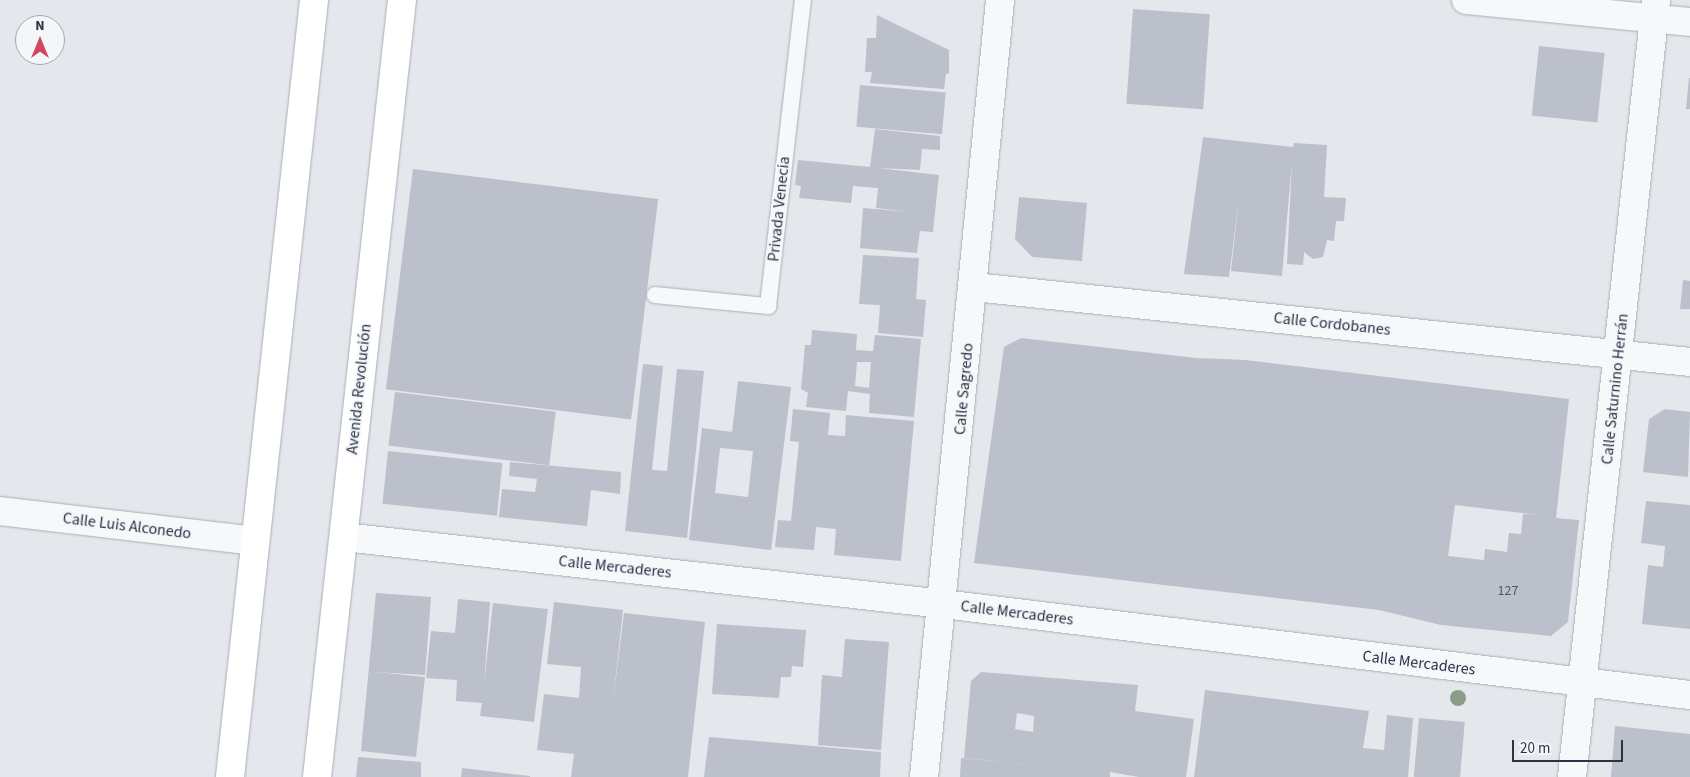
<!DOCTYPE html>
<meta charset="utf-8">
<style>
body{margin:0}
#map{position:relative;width:1690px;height:777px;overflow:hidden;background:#e4e7ec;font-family:"Source Sans 3",sans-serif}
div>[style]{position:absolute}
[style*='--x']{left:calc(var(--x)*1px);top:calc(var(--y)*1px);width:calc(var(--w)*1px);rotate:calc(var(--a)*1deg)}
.building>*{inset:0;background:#bbc0ca;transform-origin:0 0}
.roads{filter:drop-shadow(0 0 1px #a9aeb7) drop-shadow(0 0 1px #a9aeb7)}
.lane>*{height:16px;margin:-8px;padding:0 8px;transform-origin:8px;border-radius:8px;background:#f7f8fa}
.street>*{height:28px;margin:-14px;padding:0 14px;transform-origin:14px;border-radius:14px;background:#f7f8fa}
.primary>*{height:28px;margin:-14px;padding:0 14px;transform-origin:14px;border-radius:14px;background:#fff}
.trees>*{width:16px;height:16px;margin:-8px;border-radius:50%;background:#899d89}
span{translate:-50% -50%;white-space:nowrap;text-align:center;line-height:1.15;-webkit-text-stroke:4px #f4f6f9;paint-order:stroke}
.number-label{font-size:14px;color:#4f5766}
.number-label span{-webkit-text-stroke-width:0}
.street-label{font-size:16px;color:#2b3445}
.north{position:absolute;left:15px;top:15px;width:50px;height:50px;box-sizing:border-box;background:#f4f6f9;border:1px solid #a4a8b1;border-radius:50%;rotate:0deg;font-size:14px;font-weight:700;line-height:20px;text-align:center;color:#2b3445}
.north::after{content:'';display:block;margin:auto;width:18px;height:22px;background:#d1495b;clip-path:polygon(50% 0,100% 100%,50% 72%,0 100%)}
.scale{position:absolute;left:1512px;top:740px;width:111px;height:22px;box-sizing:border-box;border:2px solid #2b3445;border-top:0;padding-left:6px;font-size:15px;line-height:18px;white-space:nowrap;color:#2b3445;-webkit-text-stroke:4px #f4f6f9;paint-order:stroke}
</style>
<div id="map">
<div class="building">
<i style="left:1133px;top:9px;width:77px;height:95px;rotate:4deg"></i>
<i style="clip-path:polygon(877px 15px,949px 50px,949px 73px,946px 74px,944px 89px,870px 83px,872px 72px,865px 72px,867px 38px,876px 38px)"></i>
<i style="left:1539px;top:46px;width:66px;height:70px;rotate:6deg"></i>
<i style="clip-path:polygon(1689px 78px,1690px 78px,1690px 109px,1686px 109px)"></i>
<i style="left:860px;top:85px;width:86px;height:42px;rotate:5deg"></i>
<i style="clip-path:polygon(875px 129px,940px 136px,940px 150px,922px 149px,920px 170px,878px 168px,939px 175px,933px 232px,920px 231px,917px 253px,860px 248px,863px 208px,912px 212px,876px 208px,878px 188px,853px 186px,851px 203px,799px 198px,801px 186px,795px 185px,798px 160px,870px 167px)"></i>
<i style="clip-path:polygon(1203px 137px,1293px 147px,1294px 143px,1327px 145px,1324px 197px,1346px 198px,1344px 221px,1336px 221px,1334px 241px,1327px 240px,1323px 257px,1313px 259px,1304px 252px,1303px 265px,1287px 264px,1292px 162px,1282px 276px,1231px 271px,1239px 199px,1229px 277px,1184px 274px)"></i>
<i style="left:413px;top:169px;width:247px;height:222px;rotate:7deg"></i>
<i style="clip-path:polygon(1019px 197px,1087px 203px,1082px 261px,1032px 257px,1015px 239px)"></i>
<i style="clip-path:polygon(863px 255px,919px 258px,916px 299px,926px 300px,923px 337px,878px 333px,880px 305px,859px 304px)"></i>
<i style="clip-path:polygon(1683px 280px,1690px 281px,1690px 309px,1680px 309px)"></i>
<i style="clip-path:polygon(evenodd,812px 330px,857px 334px,856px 350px,873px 351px,875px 335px,921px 339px,914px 417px,869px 413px,870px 394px,848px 391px,846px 411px,806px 407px,808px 393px,801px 389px,805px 345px,811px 345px,812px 330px,857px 362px,871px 362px,869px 388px,855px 386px,857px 362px)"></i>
<i style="clip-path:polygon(evenodd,1021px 338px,1196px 358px,1246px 360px,1569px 399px,1556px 518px,1579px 520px,1568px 622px,1551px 636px,1441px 625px,1379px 610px,974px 563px,1004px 347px,1021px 338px,1455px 505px,1522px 513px,1538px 515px,1523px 514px,1521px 534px,1509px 533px,1507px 552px,1485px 549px,1484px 560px,1448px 556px,1455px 505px)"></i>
<i style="clip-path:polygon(643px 364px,663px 366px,652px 470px,667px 471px,677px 369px,704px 371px,687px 538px,625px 531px)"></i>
<i style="clip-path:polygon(evenodd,738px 381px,791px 387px,771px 550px,689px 540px,702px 428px,732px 432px,738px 381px,720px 448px,753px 451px,748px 497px,715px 493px,720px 448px)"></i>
<i style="left:395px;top:392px;width:162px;height:54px;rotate:7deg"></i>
<i style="clip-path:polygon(793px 409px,830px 413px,828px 435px,845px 436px,846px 415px,914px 421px,901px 561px,834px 555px,836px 529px,816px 527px,814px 550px,775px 547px,778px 520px,791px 521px,799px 442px,790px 441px)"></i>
<i style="clip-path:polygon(1665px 409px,1690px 412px,1688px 477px,1643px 472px,1649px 419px)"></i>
<i style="left:388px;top:451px;width:115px;height:53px;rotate:6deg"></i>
<i style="clip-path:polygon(510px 462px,621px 472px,620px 494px,591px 490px,587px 526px,499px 517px,502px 489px,535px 492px,537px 479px,509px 476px)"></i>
<i style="clip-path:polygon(1646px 501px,1690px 505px,1690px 629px,1642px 624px,1648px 565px,1663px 567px,1665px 546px,1641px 543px)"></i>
<i style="clip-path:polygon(376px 593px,431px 597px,425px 675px,375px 672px,425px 677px,416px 757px,361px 751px)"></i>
<i style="clip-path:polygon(458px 599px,490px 602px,484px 683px,493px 603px,548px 609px,534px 722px,480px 716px,482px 703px,456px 701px,457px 680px,426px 678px,431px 631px,455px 633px)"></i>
<i style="clip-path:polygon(554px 602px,623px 610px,613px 702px,624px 613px,705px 622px,688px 777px,571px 777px,574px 754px,537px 750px,544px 694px,579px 698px,581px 667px,547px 664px)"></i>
<i style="clip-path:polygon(717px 624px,806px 630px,803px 667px,792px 666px,791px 677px,781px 677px,779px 698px,712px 694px)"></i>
<i style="clip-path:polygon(845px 639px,889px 642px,881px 750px,818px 745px,822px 675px,842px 677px)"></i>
<i style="clip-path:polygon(evenodd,981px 672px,1138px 685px,1135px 711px,1194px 719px,1186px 777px,1139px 777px,1110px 772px,1110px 777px,960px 777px,961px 758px,1029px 765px,964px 758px,971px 681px,981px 672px,1017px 713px,1034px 716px,1033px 732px,1015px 729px,1017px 713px)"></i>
<i style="clip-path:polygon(1205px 690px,1369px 711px,1363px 748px,1384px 750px,1387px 715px,1413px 718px,1408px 777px,1194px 777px)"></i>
<i style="left:1419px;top:718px;width:46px;height:59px;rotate:5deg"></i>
<i style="clip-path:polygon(1615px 726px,1690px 734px,1690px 777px,1611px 777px)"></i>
<i style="clip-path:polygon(709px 737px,881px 752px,880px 777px,704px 777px)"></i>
<i style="clip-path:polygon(358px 757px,421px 762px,421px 777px,356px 777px)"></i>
<i style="clip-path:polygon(462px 768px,530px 776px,530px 777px,461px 777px)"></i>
</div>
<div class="roads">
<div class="lane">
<i style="--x:655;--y:295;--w:114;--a:5.6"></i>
<i style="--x:768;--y:306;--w:308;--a:-83.5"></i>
</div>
<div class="street">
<i style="--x:1466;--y:0;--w:225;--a:5.6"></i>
<i style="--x:974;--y:287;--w:720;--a:5.98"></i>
<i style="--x:0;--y:511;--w:256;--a:6.7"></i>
<i style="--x:344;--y:537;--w:603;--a:6.38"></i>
<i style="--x:943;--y:604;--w:753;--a:6.95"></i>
<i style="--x:924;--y:777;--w:781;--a:-84.41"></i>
<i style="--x:1572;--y:777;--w:782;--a:-83.83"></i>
</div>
<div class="primary">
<i style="--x:230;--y:777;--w:782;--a:-83.83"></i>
<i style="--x:317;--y:777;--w:782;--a:-83.76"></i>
</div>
</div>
<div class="trees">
<i style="left:1458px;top:698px"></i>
</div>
<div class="number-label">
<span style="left:1508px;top:591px">127</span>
</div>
<div class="street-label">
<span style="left:779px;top:209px;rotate:-84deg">Privada Venecia</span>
<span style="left:1332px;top:324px;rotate:6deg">Calle Cordobanes</span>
<span style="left:359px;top:389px;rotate:-84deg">Avenida Revolución</span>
<span style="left:964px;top:389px;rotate:-85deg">Calle Sagredo</span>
<span style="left:1615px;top:389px;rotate:-84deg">Calle Saturnino Herrán</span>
<span style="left:127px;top:526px;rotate:7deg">Calle Luis Alconedo</span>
<span style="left:615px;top:567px;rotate:6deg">Calle Mercaderes</span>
<span style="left:1017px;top:613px;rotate:7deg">Calle Mercaderes</span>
<span style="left:1419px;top:663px;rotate:7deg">Calle Mercaderes</span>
</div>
<div class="north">N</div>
<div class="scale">20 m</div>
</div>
